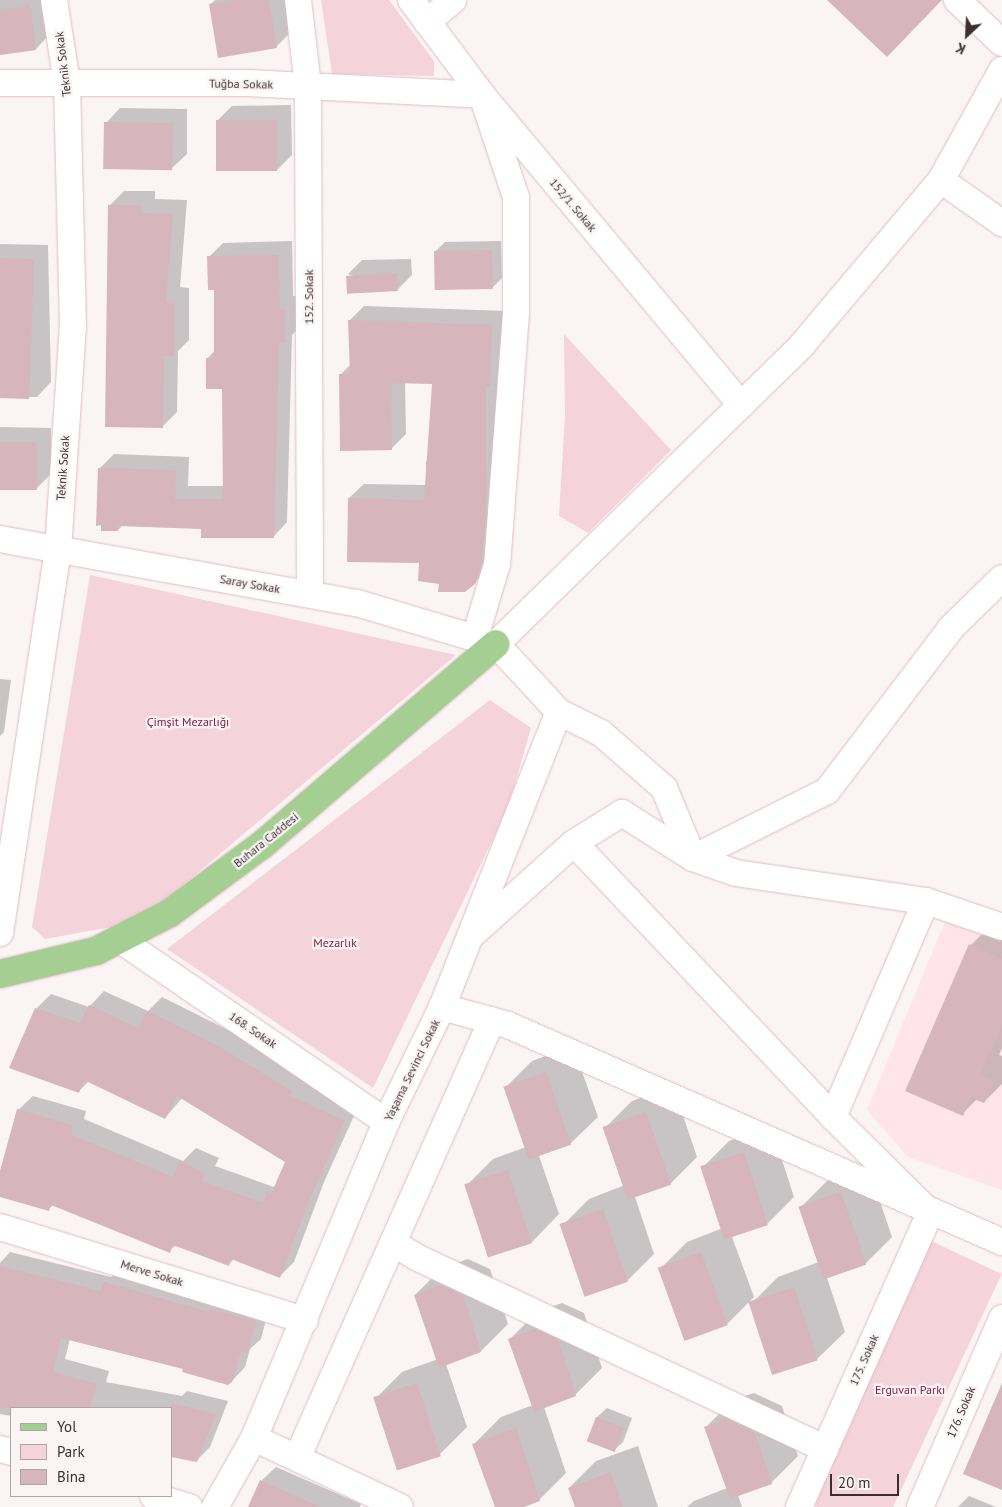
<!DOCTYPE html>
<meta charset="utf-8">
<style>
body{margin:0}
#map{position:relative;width:1002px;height:1507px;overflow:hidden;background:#fbf4f5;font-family:"PT Sans",sans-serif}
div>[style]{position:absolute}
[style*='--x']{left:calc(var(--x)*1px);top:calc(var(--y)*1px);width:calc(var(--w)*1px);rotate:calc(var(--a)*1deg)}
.built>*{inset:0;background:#ffe4e9}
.green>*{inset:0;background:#f5d3da;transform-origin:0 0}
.shadow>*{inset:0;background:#0003}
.building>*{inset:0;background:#d6b5bc;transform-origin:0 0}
.roads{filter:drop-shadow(0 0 1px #dfbdc4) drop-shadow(0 0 1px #dfbdc4)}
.minor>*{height:26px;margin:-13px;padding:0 13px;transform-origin:13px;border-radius:13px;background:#fff}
.major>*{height:28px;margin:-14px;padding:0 14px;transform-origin:14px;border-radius:14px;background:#a5ce93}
span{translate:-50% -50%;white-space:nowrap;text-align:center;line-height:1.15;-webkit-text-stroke:4.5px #fbf4f5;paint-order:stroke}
.street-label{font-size:12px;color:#3b2e31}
.park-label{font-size:12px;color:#8a1c45}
.legend{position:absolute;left:10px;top:1407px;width:162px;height:90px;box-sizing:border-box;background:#fbf4f5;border:1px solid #aea5a7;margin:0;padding:6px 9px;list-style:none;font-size:15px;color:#3b2e31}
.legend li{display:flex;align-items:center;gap:10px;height:25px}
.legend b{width:25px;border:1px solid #aea5a7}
.north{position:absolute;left:942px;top:10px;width:50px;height:50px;-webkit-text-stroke:4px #fbf4f5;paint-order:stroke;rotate:205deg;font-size:14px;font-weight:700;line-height:20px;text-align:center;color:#3b2e31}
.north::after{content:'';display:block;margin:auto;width:18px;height:22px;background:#3b2e31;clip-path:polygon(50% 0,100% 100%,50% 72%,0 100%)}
.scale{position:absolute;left:830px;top:1474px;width:69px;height:22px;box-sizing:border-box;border:2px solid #3b2e31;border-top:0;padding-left:6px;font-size:15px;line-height:18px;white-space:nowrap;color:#3b2e31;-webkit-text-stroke:4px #fbf4f5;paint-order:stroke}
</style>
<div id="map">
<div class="built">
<i style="clip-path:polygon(946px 919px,1002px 939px,1002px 1190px,908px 1157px,867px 1110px)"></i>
</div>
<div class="green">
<i style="clip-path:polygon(321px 0,389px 0,434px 61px,434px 76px,332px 74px)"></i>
<i style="clip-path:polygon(564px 334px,671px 450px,588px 533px,559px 516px,565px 415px)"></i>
<i style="clip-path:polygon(90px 575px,456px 655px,170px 896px,111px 927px,45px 939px,32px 927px)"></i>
<i style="clip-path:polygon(490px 700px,531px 728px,508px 808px,373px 1088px,167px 949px)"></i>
<i style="left:931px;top:1241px;width:78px;height:289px;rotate:25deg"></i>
</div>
<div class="shadow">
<i style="clip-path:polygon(0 0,44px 0,50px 34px,36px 49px,0 54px)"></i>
<i style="clip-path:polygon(215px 0,285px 0,291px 32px,276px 47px,210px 5px)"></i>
<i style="clip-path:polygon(291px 105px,292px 155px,277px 170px,217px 121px,232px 106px)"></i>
<i style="clip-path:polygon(120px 108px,187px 109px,187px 154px,172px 168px,106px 123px)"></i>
<i style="clip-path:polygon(124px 191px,155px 191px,155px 199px,187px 200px,180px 287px,189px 288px,189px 340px,178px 351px,177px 412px,162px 427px,109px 206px)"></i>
<i style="clip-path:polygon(292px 241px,293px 296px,299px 296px,299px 328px,292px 335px,287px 522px,274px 536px,202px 528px,123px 525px,118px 530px,100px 468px,114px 454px,189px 457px,188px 486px,224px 486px,223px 388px,207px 359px,215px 350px,215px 289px,209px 257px,223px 243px)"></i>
<i style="clip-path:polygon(501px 241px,502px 278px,492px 288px,435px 252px,445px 242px)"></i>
<i style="clip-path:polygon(0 244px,48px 245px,51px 382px,37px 397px,0 397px)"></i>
<i style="clip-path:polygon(411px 259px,412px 275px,397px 290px,348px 274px,362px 260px)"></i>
<i style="clip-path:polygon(364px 306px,506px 311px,490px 567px,475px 582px,440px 583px,349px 498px,364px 484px,426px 485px,426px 462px,430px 458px,434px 383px,405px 382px,406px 434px,391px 449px,340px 375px,351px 364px,349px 321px)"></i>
<i style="clip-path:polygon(0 427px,51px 428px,51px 474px,36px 489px,0 488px)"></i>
<i style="clip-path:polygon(0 679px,11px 680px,4px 732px,0 736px)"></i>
<i style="clip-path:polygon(990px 926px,1002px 931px,1002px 1048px,999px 1055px,1002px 1056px,1002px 1084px,984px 1102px,977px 1099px,962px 1114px,971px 945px)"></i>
<i style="clip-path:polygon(104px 991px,148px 1011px,162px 997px,232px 1032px,358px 1107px,324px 1182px,294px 1262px,280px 1276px,234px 1259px,228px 1265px,176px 1245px,169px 1251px,53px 1205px,49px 1209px,0 1196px,0 1176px,18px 1110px,33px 1096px,86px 1111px,84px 1119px,183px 1161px,196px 1148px,219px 1158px,215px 1166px,274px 1187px,276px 1185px,287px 1162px,182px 1098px,165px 1118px,89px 1081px,78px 1092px,36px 1009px,51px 994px,89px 1007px)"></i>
<i style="clip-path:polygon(573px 1046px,598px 1117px,570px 1144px,539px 1156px,559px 1214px,532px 1242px,491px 1256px,466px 1186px,493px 1159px,526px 1147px,505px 1088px,532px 1061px)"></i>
<i style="clip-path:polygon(673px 1086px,697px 1157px,670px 1184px,635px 1197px,654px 1254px,627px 1281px,562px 1226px,589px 1199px,625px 1185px,605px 1128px,632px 1101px)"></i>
<i style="clip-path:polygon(771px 1126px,794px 1197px,767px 1224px,732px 1237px,754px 1297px,727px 1324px,660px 1269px,687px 1242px,723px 1228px,702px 1168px,729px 1141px)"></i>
<i style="clip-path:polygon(868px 1166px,892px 1237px,865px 1264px,827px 1278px,845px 1332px,817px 1359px,751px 1304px,778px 1277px,819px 1262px,800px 1208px,827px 1181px)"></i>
<i style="clip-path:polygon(10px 1252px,111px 1277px,118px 1270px,269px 1308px,261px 1339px,250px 1349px,245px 1367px,232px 1381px,70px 1339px,65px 1359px,109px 1371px,106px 1382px,182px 1396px,187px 1391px,228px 1401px,210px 1447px,197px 1460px,171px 1408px,11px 1408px,11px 1416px,0 1414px,0 1263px)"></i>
<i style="clip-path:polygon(468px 1259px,490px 1269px,508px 1324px,481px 1351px,446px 1364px,467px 1427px,440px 1454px,375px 1399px,402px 1372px,438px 1359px,415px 1295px,442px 1268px)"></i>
<i style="clip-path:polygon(562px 1303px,584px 1313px,602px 1368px,575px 1395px,544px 1407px,566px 1473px,539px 1500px,520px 1507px,496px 1507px,474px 1444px,501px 1417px,533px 1405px,510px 1339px,537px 1312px)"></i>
<i style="clip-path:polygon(754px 1393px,782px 1406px,798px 1456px,771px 1483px,738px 1495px,742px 1507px,687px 1507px,694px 1501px,727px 1488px,706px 1427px,733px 1400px)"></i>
<i style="clip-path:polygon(607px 1408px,632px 1418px,623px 1442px,613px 1451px,588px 1441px,597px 1417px)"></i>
<i style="clip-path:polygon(638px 1446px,658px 1507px,576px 1507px,569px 1488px,596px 1461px)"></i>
<i style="clip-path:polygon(276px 1467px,361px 1504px,360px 1507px,250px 1507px,261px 1481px)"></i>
<i style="clip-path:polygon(969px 1496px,996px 1507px,958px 1507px)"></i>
</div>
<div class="building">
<i style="clip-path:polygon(236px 0,269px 0,277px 48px,218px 58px,209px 4px)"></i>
<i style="clip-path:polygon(827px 0,942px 0,887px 57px)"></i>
<i style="clip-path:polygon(30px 5px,36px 50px,0 55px,0 10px)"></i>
<i style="left:216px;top:120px;width:61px;height:51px"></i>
<i style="left:104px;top:122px;width:69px;height:47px;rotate:1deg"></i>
<i style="clip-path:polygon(108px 205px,141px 205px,141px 213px,173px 214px,166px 302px,175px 302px,175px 356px,164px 356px,163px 428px,105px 427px)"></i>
<i style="left:492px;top:250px;width:39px;height:58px;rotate:89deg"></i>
<i style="clip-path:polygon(278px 255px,280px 309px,285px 309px,285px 343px,279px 343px,274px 538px,201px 538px,201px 529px,118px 526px,118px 531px,101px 531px,101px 525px,96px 526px,98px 468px,176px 470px,175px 499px,223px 499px,222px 389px,206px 389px,206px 358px,214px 358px,214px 290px,208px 290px,207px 256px)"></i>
<i style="left:0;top:258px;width:34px;height:140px;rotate:2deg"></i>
<i style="left:397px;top:273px;width:18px;height:51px;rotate:87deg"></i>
<i style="clip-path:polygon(348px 320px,492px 325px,490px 386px,486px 386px,486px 514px,481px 564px,476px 583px,465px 592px,438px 592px,439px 584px,418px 581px,419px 563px,347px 562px,348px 498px,424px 500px,432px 384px,391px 383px,392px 450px,340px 451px,339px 374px,350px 374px)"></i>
<i style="left:0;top:442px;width:37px;height:48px"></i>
<i style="clip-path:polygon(969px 944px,1002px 959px,1002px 1026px,981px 1074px,994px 1080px,984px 1103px,971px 1098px,963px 1116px,905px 1091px)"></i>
<i style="clip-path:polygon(89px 1005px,138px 1028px,147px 1011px,218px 1046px,292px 1091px,289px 1095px,345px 1121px,310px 1198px,280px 1278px,231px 1259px,229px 1266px,173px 1245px,170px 1253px,51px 1205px,49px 1211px,0 1197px,0 1171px,17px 1109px,72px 1125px,70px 1134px,173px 1177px,180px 1161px,205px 1173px,202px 1181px,263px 1203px,267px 1192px,271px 1194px,285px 1162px,177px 1096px,165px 1119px,84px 1080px,79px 1093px,9px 1068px,35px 1008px,80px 1023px)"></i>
<i style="left:546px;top:1072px;width:77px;height:45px;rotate:71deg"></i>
<i style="left:646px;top:1112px;width:77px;height:46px;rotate:71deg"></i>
<i style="left:744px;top:1152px;width:77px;height:46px;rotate:72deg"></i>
<i style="left:508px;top:1170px;width:77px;height:46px;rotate:72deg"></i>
<i style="left:841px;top:1192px;width:77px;height:45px;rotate:71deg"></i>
<i style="left:603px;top:1209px;width:77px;height:46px;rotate:71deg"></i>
<i style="left:701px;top:1252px;width:78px;height:46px;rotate:70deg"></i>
<i style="clip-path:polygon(0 1266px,101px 1291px,104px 1282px,209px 1312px,209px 1309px,256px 1321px,248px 1353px,241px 1351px,232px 1382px,228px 1385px,182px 1372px,183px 1369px,61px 1338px,53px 1372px,97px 1384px,90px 1408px,0 1408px)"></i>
<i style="clip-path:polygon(441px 1285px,463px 1296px,481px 1352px,439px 1368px,414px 1295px)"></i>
<i style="left:794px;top:1287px;width:77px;height:48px;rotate:72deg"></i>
<i style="clip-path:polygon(535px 1329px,558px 1340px,576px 1396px,534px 1412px,508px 1339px)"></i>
<i style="left:417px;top:1383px;width:77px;height:46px;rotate:72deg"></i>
<i style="clip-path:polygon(1002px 1383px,1002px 1490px,963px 1474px)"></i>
<i style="clip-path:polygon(171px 1403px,216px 1414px,197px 1462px,171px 1457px)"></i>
<i style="left:596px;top:1417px;width:30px;height:26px;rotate:21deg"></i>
<i style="clip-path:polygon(726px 1419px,755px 1433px,772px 1484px,730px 1499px,704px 1427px)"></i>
<i style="clip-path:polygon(516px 1428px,540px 1501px,524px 1507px,495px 1507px,472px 1444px)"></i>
<i style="clip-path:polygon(611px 1472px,623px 1507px,575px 1507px,568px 1488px)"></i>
<i style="clip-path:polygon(260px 1480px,320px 1507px,248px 1507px)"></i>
</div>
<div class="roads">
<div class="minor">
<i style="--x:298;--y:0;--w:88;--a:83.4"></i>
<i style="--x:308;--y:87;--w:507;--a:89.77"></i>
<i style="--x:411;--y:0;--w:119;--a:53.2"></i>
<i style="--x:482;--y:95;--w:404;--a:50.1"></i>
<i style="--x:957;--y:0;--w:62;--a:43.7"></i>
<i style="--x:427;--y:22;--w:34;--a:-40"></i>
<i style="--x:0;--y:83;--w:247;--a:0"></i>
<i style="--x:247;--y:83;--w:235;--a:2.9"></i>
<i style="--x:482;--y:95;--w:108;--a:71.6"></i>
<i style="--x:516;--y:197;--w:116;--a:90"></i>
<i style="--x:516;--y:313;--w:252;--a:94.3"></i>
<i style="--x:497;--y:564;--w:77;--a:106.6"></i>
<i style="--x:941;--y:180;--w:75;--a:35.2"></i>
<i style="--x:0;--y:539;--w:363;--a:10.2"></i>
<i style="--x:357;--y:603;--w:140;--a:16.6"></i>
<i style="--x:496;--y:644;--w:428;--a:-44.3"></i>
<i style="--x:802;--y:345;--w:216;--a:-49.9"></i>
<i style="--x:941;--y:180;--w:126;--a:-61"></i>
<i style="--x:559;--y:712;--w:47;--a:26.6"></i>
<i style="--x:601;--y:733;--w:84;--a:41.1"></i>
<i style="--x:664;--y:788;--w:76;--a:67.5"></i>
<i style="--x:693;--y:858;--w:150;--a:-26.6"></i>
<i style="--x:827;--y:791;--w:205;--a:-52.7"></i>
<i style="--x:951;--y:628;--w:71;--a:-44.4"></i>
<i style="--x:574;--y:843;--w:377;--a:46.6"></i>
<i style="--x:833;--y:1117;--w:136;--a:44.7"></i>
<i style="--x:930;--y:1213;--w:322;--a:114"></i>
<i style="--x:475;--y:932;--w:133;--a:-42"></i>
<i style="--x:574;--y:843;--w:57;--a:-32"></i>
<i style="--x:622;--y:813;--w:84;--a:32.4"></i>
<i style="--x:693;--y:858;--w:46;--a:19.2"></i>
<i style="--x:736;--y:873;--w:192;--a:8.4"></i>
<i style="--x:926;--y:901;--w:80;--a:18.9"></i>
<i style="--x:0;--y:933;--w:387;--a:-81.4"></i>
<i style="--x:58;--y:550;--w:224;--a:-86.2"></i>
<i style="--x:73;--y:327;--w:244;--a:-91.4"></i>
<i style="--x:67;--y:83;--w:84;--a:-98.9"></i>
<i style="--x:119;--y:939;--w:324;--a:34.4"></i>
<i style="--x:442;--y:1007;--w:68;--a:15.3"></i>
<i style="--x:508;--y:1025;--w:540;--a:23.71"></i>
<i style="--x:833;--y:1117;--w:235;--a:-66.7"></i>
<i style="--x:0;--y:1227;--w:319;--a:17"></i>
<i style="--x:393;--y:1243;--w:29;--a:31"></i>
<i style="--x:418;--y:1258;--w:450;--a:25.1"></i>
<i style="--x:254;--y:1438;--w:161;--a:25.3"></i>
<i style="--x:0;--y:1449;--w:11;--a:15"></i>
<i style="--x:297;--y:1458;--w:479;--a:-66"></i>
<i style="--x:153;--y:1496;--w:38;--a:17"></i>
<i style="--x:215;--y:1507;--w:79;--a:-60.5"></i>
<i style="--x:254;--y:1438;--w:342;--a:-67.3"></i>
<i style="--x:386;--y:1122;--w:128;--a:-64"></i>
<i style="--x:442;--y:1007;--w:317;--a:-68.4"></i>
<i style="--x:559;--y:712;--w:93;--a:-132.8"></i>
<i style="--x:920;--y:1507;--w:206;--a:-66.5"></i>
</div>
<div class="major">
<i style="--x:0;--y:974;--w:99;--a:-13.5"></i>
<i style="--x:96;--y:951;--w:83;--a:-27.2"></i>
<i style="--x:170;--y:913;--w:114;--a:-36.5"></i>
<i style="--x:262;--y:845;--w:308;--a:-40.7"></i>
</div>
</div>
<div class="street-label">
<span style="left:63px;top:64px;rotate:-97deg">Teknik Sokak</span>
<span style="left:241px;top:84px;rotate:1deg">Tuğba Sokak</span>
<span style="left:573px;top:205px;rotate:50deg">152/1. Sokak</span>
<span style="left:309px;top:297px;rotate:-90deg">152. Sokak</span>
<span style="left:63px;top:468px;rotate:-86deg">Teknik Sokak</span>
<span style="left:250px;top:584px;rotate:10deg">Saray Sokak</span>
<span style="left:266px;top:840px;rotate:-39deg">Buhara Caddesi</span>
<span style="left:253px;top:1030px;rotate:34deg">168. Sokak</span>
<span style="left:412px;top:1070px;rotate:-64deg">Yaşama Sevinci Sokak</span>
<span style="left:152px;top:1273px;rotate:17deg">Merve Sokak</span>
<span style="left:864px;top:1360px;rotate:-66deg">175. Sokak</span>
<span style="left:961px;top:1412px;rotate:-67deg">176. Sokak</span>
</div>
<div class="park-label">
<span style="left:188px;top:722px">Çimşit Mezarlığı</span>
<span style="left:335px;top:943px">Mezarlık</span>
<span style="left:910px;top:1390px">Erguvan Parkı</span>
</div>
<ul class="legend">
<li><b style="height:6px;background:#a5ce93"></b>Yol</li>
<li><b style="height:14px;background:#f5d3da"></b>Park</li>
<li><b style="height:14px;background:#d6b5bc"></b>Bina</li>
</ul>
<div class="north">K</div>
<div class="scale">20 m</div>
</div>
